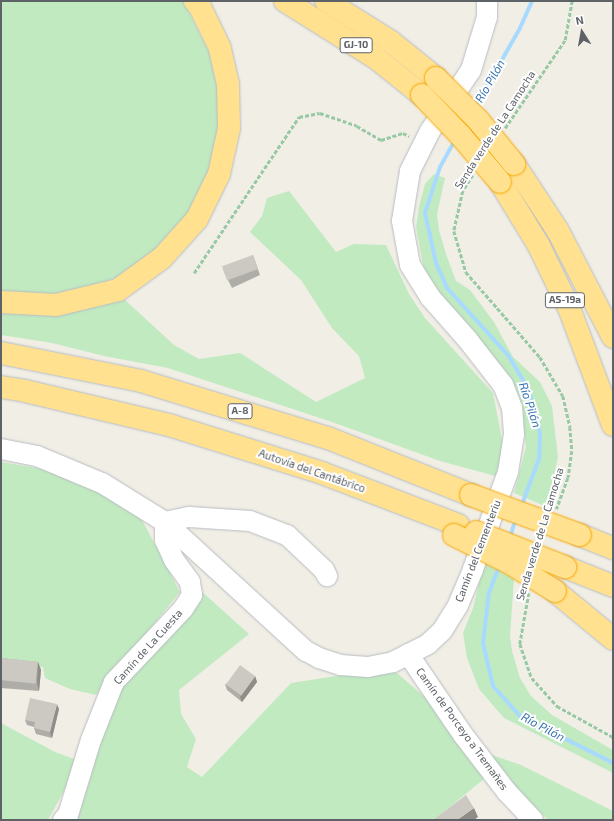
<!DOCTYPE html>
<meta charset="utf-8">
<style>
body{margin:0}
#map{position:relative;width:614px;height:821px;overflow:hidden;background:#f1eee6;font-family:"Exo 2",sans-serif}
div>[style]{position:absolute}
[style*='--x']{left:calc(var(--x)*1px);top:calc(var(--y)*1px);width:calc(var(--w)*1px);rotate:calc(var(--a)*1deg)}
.green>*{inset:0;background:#c1eac1}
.stream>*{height:4px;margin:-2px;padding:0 2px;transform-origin:2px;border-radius:2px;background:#a8daff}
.path>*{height:2.5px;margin-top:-1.25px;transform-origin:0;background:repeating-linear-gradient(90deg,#98c9a5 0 4px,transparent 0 6px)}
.roads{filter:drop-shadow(0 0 1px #b8bcc0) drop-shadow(0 0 1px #b8bcc0)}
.minor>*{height:20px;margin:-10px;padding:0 10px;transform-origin:10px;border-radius:10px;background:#fff}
.highway>*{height:22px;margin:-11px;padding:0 11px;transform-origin:11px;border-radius:11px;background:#ffe18f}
.bridges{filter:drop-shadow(0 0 1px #f7a600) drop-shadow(0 0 1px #f7a600)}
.highway-bridge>*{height:22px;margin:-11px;padding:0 11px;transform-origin:11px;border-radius:11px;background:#ffe18f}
.wall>*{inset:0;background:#afada8}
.shaded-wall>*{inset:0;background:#8f8d88}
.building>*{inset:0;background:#ccc9c3;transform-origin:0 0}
span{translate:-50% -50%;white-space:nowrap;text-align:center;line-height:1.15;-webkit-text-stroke:4px #fff;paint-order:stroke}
.shield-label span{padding:1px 3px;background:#fff;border:1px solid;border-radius:3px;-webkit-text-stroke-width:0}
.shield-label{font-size:10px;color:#5d6267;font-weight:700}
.street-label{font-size:11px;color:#5d6267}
.water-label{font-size:12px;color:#3874b1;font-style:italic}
.frame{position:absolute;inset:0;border:2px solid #5d6267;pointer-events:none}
.north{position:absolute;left:562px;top:12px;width:40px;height:40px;-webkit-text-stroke:3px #fff;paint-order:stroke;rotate:349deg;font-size:11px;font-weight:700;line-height:16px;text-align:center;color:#5d6267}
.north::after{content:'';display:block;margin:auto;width:14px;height:18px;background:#5d6267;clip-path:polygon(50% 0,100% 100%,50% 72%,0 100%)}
</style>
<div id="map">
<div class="green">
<i style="clip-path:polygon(1px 1px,183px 1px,210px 54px,220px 102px,216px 157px,198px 204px,165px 243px,124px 275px,85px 289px,40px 296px,1px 292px)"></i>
<i style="clip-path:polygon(434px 174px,445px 178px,437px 214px,439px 230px,446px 254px,456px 281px,470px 290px,494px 322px,513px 357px,540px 382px,552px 406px,558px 457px,547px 507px,514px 493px,526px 447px,520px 398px,512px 380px,500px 364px,459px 319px,424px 270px,416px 227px,419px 206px,425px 184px)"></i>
<i style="clip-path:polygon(289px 191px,336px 252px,354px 244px,386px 245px,409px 294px,425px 318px,493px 393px,504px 450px,499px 477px,440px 461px,332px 422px,168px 368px,104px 356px,52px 343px,1px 335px,1px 310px,63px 314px,124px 299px,174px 345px,199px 359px,240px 353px,316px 402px,365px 378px,359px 356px,332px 328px,301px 280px,250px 232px,262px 216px,267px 198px)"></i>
<i style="clip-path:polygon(1px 462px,48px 470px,106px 494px,142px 520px,180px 592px,96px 695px,70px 689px,45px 678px,43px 667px,1px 664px)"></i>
<i style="clip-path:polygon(484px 563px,514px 579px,510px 636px,512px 651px,520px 678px,531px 696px,552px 715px,613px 750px,613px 773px,504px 718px,479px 689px,467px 658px,463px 633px,473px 608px)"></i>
<i style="clip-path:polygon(200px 590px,249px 634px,179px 690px,181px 714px,196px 739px,187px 767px,202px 777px,291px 683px,349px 674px,397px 673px,427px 699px,485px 778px,434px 820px,71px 820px,101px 722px,124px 682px)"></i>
<i style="clip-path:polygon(1px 723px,55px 752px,74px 759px,71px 778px,48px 820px,1px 820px)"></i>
<i style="clip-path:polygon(489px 754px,521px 765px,613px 811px,613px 820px,548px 820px,489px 762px)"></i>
</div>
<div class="stream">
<i style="--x:475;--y:107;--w:91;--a:-60.3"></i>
<i style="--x:520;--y:28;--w:30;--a:-66"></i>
<i style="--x:455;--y:140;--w:31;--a:119"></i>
<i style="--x:440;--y:167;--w:48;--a:108.1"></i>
<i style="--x:425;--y:213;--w:51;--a:77.6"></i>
<i style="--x:436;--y:263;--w:27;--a:66"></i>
<i style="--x:447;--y:288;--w:91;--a:47.7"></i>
<i style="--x:508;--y:355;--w:37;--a:59"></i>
<i style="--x:527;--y:387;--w:31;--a:71"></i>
<i style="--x:537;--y:416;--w:19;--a:81"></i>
<i style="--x:540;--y:435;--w:24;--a:92"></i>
<i style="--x:539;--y:459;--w:51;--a:110.6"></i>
<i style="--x:510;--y:537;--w:19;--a:-72"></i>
<i style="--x:500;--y:564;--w:30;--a:111"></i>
<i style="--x:489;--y:592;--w:51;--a:96.7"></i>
<i style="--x:483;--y:643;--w:44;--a:76.9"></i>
<i style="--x:493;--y:686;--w:40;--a:48"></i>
<i style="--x:520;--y:716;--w:104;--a:26.8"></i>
</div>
<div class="path">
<i style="--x:505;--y:128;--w:107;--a:-55.7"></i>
<i style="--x:565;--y:40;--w:40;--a:-80"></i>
<i style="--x:473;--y:175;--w:19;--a:122"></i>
<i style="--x:463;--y:191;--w:41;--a:102.7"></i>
<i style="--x:454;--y:231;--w:43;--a:73.7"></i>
<i style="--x:466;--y:272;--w:113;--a:49"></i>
<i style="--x:540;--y:357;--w:45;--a:59.5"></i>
<i style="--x:563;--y:396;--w:32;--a:77"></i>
<i style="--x:570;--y:427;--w:24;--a:85"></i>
<i style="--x:572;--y:451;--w:27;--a:98"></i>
<i style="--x:568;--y:478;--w:33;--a:110"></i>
<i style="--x:194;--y:273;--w:188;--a:-56.1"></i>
<i style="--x:299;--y:117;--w:21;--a:-11"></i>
<i style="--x:320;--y:113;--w:39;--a:19"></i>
<i style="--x:357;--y:126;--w:28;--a:30"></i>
<i style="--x:381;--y:140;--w:23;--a:-18"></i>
<i style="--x:403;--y:133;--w:7;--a:27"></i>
<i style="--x:529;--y:593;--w:52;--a:100"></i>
<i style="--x:520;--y:644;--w:36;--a:71"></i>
<i style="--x:532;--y:678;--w:38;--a:48"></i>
<i style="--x:557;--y:706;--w:64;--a:29"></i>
</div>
<div class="roads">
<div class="minor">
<i style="--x:1;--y:449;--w:37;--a:11"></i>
<i style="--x:37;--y:456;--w:70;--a:22.6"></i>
<i style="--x:102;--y:483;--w:74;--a:31.8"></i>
<i style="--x:165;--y:522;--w:191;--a:42.5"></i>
<i style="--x:306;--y:651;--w:15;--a:28"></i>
<i style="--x:319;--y:658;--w:22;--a:18"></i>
<i style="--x:340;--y:665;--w:28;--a:4"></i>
<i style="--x:368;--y:667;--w:25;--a:-11"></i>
<i style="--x:393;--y:662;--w:39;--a:-27"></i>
<i style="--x:428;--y:644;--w:19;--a:-43"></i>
<i style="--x:442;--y:631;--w:31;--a:-58"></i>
<i style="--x:458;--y:605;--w:39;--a:-67"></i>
<i style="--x:473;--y:569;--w:103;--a:-70.2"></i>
<i style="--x:508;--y:472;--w:38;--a:-81"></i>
<i style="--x:514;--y:434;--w:26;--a:-94"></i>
<i style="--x:512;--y:408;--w:25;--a:-111"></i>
<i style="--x:503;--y:385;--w:57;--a:-127.9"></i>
<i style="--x:468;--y:340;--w:57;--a:-131.5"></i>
<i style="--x:430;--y:297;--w:38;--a:-122"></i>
<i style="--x:410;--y:265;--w:45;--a:-100.3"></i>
<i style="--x:402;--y:221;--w:51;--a:-80.9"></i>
<i style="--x:410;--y:171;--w:45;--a:-63.4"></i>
<i style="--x:430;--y:131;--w:73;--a:-56.1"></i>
<i style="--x:471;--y:70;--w:55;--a:-73.2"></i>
<i style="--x:487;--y:17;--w:16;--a:-90"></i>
<i style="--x:408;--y:654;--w:99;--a:55.7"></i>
<i style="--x:464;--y:736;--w:71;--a:52.5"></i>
<i style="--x:507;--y:792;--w:38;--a:47"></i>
<i style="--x:63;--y:820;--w:7;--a:-45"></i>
<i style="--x:68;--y:815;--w:78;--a:-73"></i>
<i style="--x:91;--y:740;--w:62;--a:-68.4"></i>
<i style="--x:114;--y:682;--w:100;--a:-46.6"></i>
<i style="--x:183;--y:609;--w:17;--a:-57"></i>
<i style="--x:192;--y:595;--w:13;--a:-99"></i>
<i style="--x:190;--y:582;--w:27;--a:-126"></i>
<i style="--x:174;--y:560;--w:22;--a:-114"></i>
<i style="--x:165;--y:540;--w:18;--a:-90"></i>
<i style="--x:165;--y:522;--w:25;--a:-12"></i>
<i style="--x:189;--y:517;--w:61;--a:3.8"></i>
<i style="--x:250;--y:521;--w:40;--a:21"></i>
<i style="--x:287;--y:535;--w:51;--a:43.4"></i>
<i style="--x:324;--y:570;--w:7;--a:63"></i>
</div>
<div class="highway">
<i style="--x:285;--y:1;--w:107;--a:32.1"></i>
<i style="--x:376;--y:58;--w:59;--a:38.8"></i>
<i style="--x:326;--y:1;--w:75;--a:32"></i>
<i style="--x:390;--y:41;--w:59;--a:38.8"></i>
<i style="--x:514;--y:164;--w:80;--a:56.7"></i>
<i style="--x:558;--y:231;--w:119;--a:62.6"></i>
<i style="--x:500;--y:182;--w:75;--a:58.6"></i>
<i style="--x:539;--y:246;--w:69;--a:64.2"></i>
<i style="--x:569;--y:308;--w:125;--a:69.4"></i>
<i style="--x:1;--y:302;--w:55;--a:3.1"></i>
<i style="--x:56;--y:305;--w:64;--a:-13.6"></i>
<i style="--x:118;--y:290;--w:54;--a:-36"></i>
<i style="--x:162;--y:258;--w:52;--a:-48.1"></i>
<i style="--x:197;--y:219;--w:50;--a:-63.9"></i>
<i style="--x:219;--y:174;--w:47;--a:-77.7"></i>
<i style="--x:229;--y:128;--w:44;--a:-91.3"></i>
<i style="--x:228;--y:84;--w:37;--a:-103"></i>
<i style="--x:220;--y:48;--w:46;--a:-116"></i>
<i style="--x:200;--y:7;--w:8;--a:-130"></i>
<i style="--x:1;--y:353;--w:143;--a:11.3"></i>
<i style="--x:141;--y:381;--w:195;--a:17"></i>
<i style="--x:328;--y:438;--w:154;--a:21.7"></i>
<i style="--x:1;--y:387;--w:24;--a:9"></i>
<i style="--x:25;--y:391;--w:148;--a:13.3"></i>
<i style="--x:169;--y:425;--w:160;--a:17.4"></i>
<i style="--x:322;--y:473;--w:146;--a:20.9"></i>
<i style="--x:580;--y:535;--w:35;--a:22"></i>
<i style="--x:565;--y:567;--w:52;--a:21.6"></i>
<i style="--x:555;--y:591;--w:75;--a:39.6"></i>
</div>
</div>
<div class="bridges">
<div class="highway-bridge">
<i style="--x:436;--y:78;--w:59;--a:45"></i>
<i style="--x:478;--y:120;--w:57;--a:50.7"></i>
<i style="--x:422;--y:95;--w:57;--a:46.4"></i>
<i style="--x:461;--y:136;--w:60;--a:49.7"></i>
<i style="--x:471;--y:495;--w:116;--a:20.2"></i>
<i style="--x:476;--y:532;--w:96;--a:21.5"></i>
<i style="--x:454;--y:535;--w:63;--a:26.6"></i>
<i style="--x:510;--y:563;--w:53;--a:31.9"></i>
</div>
</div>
<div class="wall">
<i style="clip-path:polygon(253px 255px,260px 275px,232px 288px,225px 274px,223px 269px)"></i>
<i style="clip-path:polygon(1px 658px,38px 662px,41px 670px,39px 691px,1px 688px)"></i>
<i style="clip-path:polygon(255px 676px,257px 682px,242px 702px,227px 690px,225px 684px)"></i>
<i style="clip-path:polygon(59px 709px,52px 738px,36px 734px,34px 728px,34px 727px,27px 725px,25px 720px)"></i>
</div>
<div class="shaded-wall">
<i style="clip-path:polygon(38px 662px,41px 670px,39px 691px,37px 683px)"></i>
<i style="clip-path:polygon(255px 676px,257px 682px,242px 702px,240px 697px)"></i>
<i style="clip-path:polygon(57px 704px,59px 709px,52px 738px,50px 732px)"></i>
<i style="clip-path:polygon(474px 808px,478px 817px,474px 820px,457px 820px)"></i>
</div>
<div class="building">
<i style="left:253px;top:255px;width:15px;height:33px;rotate:70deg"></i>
<i style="left:1px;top:658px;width:37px;height:22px;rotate:6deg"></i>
<i style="left:240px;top:665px;width:19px;height:24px;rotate:36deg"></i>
<i style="clip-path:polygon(30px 698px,57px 704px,50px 732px,34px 728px,35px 722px,25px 720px)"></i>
<i style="clip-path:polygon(466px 795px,474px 808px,457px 820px,433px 820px)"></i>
</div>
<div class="shield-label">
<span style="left:356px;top:45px">GJ-10</span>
<span style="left:565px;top:300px">AS-19a</span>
<span style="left:240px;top:411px">A-8</span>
</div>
<div class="street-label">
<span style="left:495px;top:130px;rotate:-57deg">Senda verde de La Camocha</span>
<span style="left:312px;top:471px;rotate:19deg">Autovía del Cantábrico</span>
<span style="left:540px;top:534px;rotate:-73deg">Senda verde de La Camocha</span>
<span style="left:478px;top:551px;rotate:-69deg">Camín del Cementeriu</span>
<span style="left:148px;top:647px;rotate:-48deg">Camín de La Cuesta</span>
<span style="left:462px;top:729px;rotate:54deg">Camín de Porceyo a Tremañes</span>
</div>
<div class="water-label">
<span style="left:490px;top:81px;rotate:-60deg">Río Pilón</span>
<span style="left:530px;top:405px;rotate:72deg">Río Pilón</span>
<span style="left:543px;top:727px;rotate:28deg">Río Pilón</span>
</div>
<div class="frame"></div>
<div class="north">N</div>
</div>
